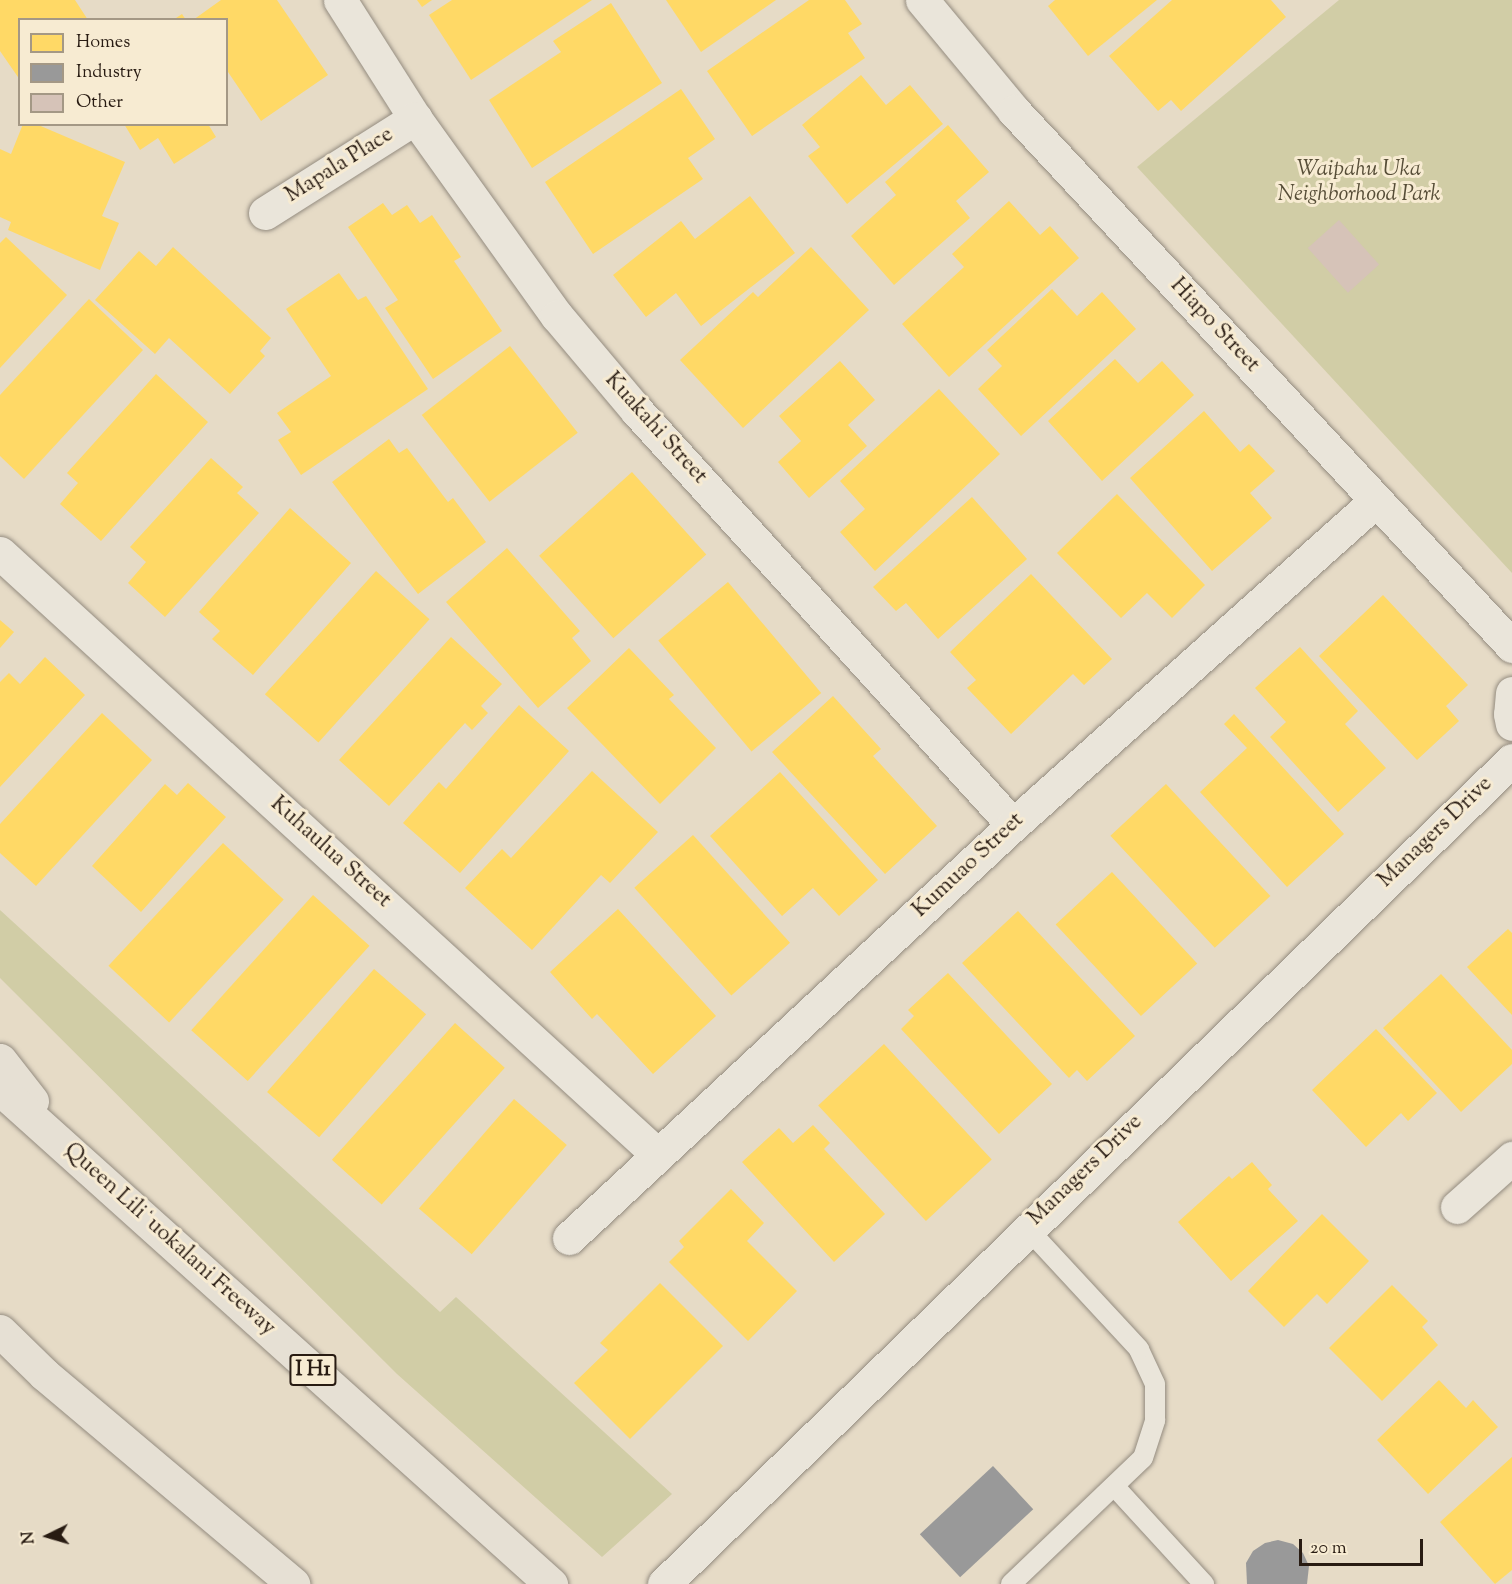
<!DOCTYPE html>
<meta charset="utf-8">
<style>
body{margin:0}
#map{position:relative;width:1512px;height:1584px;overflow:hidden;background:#e6dbc6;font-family:"Sorts Mill Goudy",serif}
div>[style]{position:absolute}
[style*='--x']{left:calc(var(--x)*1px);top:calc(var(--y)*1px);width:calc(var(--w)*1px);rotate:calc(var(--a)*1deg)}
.green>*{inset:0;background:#d1cda6}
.homes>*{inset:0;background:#ffd966;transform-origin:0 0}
.industry>*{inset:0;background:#999;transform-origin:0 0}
.building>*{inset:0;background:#d6c3b8;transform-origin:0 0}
.roads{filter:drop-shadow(0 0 2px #948c80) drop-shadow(0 0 2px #948c80)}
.service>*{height:20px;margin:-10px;padding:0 10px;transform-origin:10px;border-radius:10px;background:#eae5da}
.minor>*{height:33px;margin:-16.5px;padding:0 16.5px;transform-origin:16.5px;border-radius:16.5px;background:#eae5da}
.tertiary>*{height:33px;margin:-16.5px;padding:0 16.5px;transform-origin:16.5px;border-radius:16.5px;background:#eae5da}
.motorway>*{height:33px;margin:-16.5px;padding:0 16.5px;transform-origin:16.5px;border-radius:16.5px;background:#e6e0d4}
span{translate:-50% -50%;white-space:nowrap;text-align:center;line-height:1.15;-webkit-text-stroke:6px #f7ebd2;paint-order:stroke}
.shield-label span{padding:2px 4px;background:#f7ebd2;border:2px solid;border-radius:4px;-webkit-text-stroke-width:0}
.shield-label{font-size:21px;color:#281b12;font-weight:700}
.street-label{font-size:22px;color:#281b12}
.park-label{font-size:22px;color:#564d37;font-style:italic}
.legend{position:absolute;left:18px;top:18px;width:210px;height:108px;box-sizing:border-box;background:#f7ebd2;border:2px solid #a49885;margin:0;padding:8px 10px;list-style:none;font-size:18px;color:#281b12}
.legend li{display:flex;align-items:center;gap:12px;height:30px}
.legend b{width:30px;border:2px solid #a49885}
.north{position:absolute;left:18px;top:1506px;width:60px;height:60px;-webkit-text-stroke:4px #f7ebd2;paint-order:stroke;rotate:265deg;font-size:16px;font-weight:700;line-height:24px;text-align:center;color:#281b12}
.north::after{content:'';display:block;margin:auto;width:21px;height:27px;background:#281b12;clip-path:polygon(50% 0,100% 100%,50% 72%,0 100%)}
.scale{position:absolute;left:1299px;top:1539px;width:124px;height:27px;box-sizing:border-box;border:3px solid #281b12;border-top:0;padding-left:8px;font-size:18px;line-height:21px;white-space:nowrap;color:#281b12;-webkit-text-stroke:4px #f7ebd2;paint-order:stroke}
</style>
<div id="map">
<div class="green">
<i style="clip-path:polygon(1339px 0,1512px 0,1512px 573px,1137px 167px)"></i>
<i style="clip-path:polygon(0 910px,440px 1312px,456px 1297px,672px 1494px,602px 1557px,397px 1374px,0 978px)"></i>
</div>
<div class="homes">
<i style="clip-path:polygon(0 0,75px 0,88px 20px,20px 20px,20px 80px,0 51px)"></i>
<i style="clip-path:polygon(221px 0,277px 0,328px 75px,261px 121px,226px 69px,226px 20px,193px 20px)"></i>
<i style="clip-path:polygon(417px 0,432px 0,422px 7px)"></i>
<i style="clip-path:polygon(452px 0,592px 0,471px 80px,429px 15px)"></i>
<i style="clip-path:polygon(666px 0,776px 0,701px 52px)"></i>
<i style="clip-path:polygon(809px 0,845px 0,862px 24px,848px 33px,865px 58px,752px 136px,707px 71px)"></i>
<i style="clip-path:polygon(1055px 0,1157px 0,1088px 56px,1048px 6px)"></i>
<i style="clip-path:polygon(1172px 0,1271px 0,1286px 17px,1181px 111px,1171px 100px,1158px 111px,1109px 56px)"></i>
<i style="clip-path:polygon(611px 3px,662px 83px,532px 168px,489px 100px,561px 52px,553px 41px)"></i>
<i style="clip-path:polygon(182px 14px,186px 20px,173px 20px)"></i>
<i style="clip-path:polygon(861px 75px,886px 105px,910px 85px,943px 124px,847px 204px,808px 156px,820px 147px,802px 125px)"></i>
<i style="clip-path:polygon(681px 89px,715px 139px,688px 158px,703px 179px,593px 254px,545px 182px)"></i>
<i style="clip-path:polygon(23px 124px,36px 124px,125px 162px,102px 216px,119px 223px,100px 270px,8px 230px,11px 222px,0 217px,0 149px,11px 154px)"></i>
<i style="clip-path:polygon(124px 124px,208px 124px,216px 137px,174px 164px,158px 138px,140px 150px)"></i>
<i style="clip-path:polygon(948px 125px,989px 172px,956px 201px,970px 218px,894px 285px,851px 236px,896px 195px,885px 182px)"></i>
<i style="clip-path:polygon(750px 196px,795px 253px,701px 326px,676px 293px,646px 317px,613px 275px,681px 221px,695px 239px)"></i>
<i style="clip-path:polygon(1009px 201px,1040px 235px,1050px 226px,1079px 258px,949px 377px,902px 324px,964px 267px,952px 254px)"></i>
<i style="clip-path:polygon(383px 203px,392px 215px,407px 205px,420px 223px,432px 215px,461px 257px,454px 261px,502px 331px,433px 379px,385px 308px,398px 300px,348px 227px)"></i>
<i style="clip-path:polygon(6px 237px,67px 295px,0 368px,0 243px)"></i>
<i style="clip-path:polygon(173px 247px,271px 338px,260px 351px,265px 356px,230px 394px,169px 338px,155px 354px,95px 300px,139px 251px,156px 266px)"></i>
<i style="clip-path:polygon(811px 247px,869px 310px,743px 428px,680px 360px,753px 292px,758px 297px)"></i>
<i style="clip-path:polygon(339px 273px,358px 300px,366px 296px,428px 389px,301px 475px,278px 440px,291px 432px,277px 413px,331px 376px,286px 309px)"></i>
<i style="clip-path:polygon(1052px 289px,1077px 316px,1102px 292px,1136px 329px,1021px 436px,978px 389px,1002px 366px,987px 350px)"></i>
<i style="clip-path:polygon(89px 299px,143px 350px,24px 479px,0 456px,0 395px)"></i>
<i style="left:510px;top:346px;width:110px;height:112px;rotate:52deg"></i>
<i style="clip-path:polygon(1115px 359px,1138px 383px,1162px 361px,1194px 395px,1102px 481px,1048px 421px)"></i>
<i style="clip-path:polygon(840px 361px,875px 400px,848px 425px,867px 446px,809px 498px,778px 462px,801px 441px,779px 416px)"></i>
<i style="clip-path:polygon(156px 374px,208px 422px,101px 541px,60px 504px,78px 483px,67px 473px)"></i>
<i style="clip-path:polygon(939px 389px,1000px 454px,875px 571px,840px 532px,865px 509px,840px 481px)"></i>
<i style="clip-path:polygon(1204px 411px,1240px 452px,1249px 444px,1275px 471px,1250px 493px,1272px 518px,1212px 571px,1130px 478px)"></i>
<i style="clip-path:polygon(389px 439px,399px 453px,407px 448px,448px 502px,453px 498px,486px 542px,418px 594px,332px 482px)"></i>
<i style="clip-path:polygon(211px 458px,243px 487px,237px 493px,259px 513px,165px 617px,128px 583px,146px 562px,130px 547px)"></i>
<i style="left:632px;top:472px;width:111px;height:125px;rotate:48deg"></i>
<i style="clip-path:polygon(1117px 494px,1205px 585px,1172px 618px,1147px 593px,1121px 618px,1057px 553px)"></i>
<i style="clip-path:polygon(972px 497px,1027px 559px,938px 639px,906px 603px,896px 611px,873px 587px)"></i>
<i style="clip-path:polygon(290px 508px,351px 563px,253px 675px,212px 639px,220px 631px,199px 612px)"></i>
<i style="clip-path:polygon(507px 548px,580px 631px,572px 638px,591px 661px,538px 708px,446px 602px)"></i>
<i style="left:376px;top:571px;width:72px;height:166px;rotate:42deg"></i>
<i style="clip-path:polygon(1031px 574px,1112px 659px,1084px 685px,1073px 674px,1011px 734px,967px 688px,976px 680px,950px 652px)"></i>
<i style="left:728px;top:582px;width:145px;height:91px;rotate:50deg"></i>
<i style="clip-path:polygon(1383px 595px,1468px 685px,1446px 706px,1459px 721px,1417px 760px,1319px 656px)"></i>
<i style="clip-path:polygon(0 620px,14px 632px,0 648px)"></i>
<i style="clip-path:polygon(451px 637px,502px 684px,481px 706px,488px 713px,472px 730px,465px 723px,389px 806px,339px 760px)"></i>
<i style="clip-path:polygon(1300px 647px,1358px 711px,1345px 724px,1386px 768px,1338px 812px,1270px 737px,1286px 722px,1255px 688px)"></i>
<i style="clip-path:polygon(629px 648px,674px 695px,669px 699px,716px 748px,660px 804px,567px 708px)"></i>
<i style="clip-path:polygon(45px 657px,85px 695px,0 787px,0 682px,9px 673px,20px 684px)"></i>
<i style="clip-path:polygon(833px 696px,881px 749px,873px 756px,937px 826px,885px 874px,772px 752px)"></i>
<i style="clip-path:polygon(519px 705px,569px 751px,460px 873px,403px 823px,439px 782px,446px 789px)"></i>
<i style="clip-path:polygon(102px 713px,152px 760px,36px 886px,0 853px,0 824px)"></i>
<i style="clip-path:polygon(1234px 714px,1344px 834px,1287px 887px,1200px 792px,1247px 748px,1224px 724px)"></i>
<i style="clip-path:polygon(592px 771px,658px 832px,610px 883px,601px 875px,532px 950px,465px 888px,502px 849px,511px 858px)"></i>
<i style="clip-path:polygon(780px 772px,878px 880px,839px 916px,813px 888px,782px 916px,710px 836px)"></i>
<i style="clip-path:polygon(188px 783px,226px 817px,141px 912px,92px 866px,165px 784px,177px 795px)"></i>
<i style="left:1166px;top:784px;width:153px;height:76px;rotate:47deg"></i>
<i style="left:693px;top:835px;width:145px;height:79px;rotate:48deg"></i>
<i style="left:223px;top:843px;width:83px;height:168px;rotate:43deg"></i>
<i style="left:1112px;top:872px;width:125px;height:77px;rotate:47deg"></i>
<i style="left:313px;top:895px;width:76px;height:182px;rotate:42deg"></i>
<i style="clip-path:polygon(618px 909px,716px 1016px,653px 1074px,597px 1014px,592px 1019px,550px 972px)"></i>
<i style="clip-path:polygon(1018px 911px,1135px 1036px,1087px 1081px,1077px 1070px,1069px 1078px,962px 963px)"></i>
<i style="clip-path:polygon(1508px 929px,1512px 933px,1512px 1015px,1467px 967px)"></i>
<i style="left:374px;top:969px;width:69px;height:163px;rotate:41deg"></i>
<i style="clip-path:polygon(948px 973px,1052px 1084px,999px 1134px,901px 1029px,914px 1016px,908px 1010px)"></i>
<i style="clip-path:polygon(1441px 974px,1512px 1050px,1512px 1064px,1461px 1112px,1383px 1028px)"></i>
<i style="left:455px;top:1023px;width:67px;height:184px;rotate:42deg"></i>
<i style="clip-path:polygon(1376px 1029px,1437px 1093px,1408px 1121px,1401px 1113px,1366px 1147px,1312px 1090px)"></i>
<i style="left:884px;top:1044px;width:158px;height:90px;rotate:47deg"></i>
<i style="left:514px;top:1099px;width:70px;height:145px;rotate:41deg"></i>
<i style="clip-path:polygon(813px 1125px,830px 1143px,824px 1149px,885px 1214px,834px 1262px,742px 1162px,779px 1128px,793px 1143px)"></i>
<i style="clip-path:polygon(1252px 1162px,1272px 1185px,1268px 1189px,1298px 1221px,1231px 1281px,1178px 1222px,1229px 1176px,1232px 1179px)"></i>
<i style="clip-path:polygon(731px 1189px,764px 1223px,747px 1241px,797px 1291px,748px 1341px,669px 1262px,684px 1247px,679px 1241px)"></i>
<i style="clip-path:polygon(1322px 1214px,1369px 1261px,1327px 1304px,1317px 1294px,1284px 1327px,1248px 1291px)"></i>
<i style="clip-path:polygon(660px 1283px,723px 1346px,630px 1439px,574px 1383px,608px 1350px,600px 1343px)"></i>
<i style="clip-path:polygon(1392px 1285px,1428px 1321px,1422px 1327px,1438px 1345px,1382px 1401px,1329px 1348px)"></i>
<i style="clip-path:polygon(1439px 1380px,1466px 1408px,1473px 1400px,1498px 1427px,1428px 1494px,1377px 1440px)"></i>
<i style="clip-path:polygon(1512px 1457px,1512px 1570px,1495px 1584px,1440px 1522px)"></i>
</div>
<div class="industry">
<i style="left:993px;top:1466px;width:59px;height:100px;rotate:47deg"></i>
<i style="clip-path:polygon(1278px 1540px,1293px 1544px,1303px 1553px,1309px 1566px,1307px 1584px,1247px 1584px,1246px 1563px,1253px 1551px,1265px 1543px)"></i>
</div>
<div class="building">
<i style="left:1339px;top:220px;width:60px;height:42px;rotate:48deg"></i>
</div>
<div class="roads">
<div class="service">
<i style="--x:1115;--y:1487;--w:132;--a:47.5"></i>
<i style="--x:1011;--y:1584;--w:182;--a:-43.7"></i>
<i style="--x:1143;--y:1458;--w:40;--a:-72"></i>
<i style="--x:1155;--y:1420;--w:36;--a:-90"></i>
<i style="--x:1155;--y:1384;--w:38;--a:-115"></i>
<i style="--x:1139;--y:1349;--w:165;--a:-132.8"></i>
</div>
<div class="minor">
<i style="--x:340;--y:0;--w:140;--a:57.6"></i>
<i style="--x:415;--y:118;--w:244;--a:54.4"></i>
<i style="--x:557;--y:316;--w:124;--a:49.9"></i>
<i style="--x:637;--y:411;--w:559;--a:47.75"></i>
<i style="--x:265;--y:213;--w:178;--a:-32.3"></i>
<i style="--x:0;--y:553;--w:892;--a:42.46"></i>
<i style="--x:1457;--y:1207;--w:74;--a:-41.7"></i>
<i style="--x:569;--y:1238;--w:606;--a:-42.93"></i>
<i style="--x:1013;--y:825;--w:487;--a:-41.8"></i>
</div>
<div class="tertiary">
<i style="--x:922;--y:0;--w:144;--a:50.3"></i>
<i style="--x:1014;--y:111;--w:731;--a:47.05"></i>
<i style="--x:1512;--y:693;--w:21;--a:95"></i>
<i style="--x:1510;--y:714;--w:10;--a:79"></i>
<i style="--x:664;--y:1584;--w:1182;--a:-44.18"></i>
</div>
<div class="motorway">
<i style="--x:0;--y:1060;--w:52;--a:52"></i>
<i style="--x:0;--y:1089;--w:741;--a:41.94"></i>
<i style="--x:0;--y:1331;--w:62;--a:44.3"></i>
<i style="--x:44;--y:1374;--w:326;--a:40.1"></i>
</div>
</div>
<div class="shield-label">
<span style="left:313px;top:1370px">I H1</span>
</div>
<div class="street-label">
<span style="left:340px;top:166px;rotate:-32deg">Mapala Place</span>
<span style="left:1214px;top:326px;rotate:47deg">Hiapo Street</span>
<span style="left:655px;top:429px;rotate:48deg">Kuakahi Street</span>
<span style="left:1436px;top:833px;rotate:-44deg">Managers Drive</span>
<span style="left:330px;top:853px;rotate:42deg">Kuhaulua Street</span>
<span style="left:969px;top:866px;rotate:-43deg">Kumuao Street</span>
<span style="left:1086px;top:1171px;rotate:-44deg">Managers Drive</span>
<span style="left:169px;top:1240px;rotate:42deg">Queen Liliʻuokalani Freeway</span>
</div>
<div class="park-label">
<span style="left:1359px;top:183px">Waipahu Uka<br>Neighborhood Park</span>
</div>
<ul class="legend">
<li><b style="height:16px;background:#ffd966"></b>Homes</li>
<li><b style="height:16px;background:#999"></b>Industry</li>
<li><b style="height:16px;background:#d6c3b8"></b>Other</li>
</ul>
<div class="north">N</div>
<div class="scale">20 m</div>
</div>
